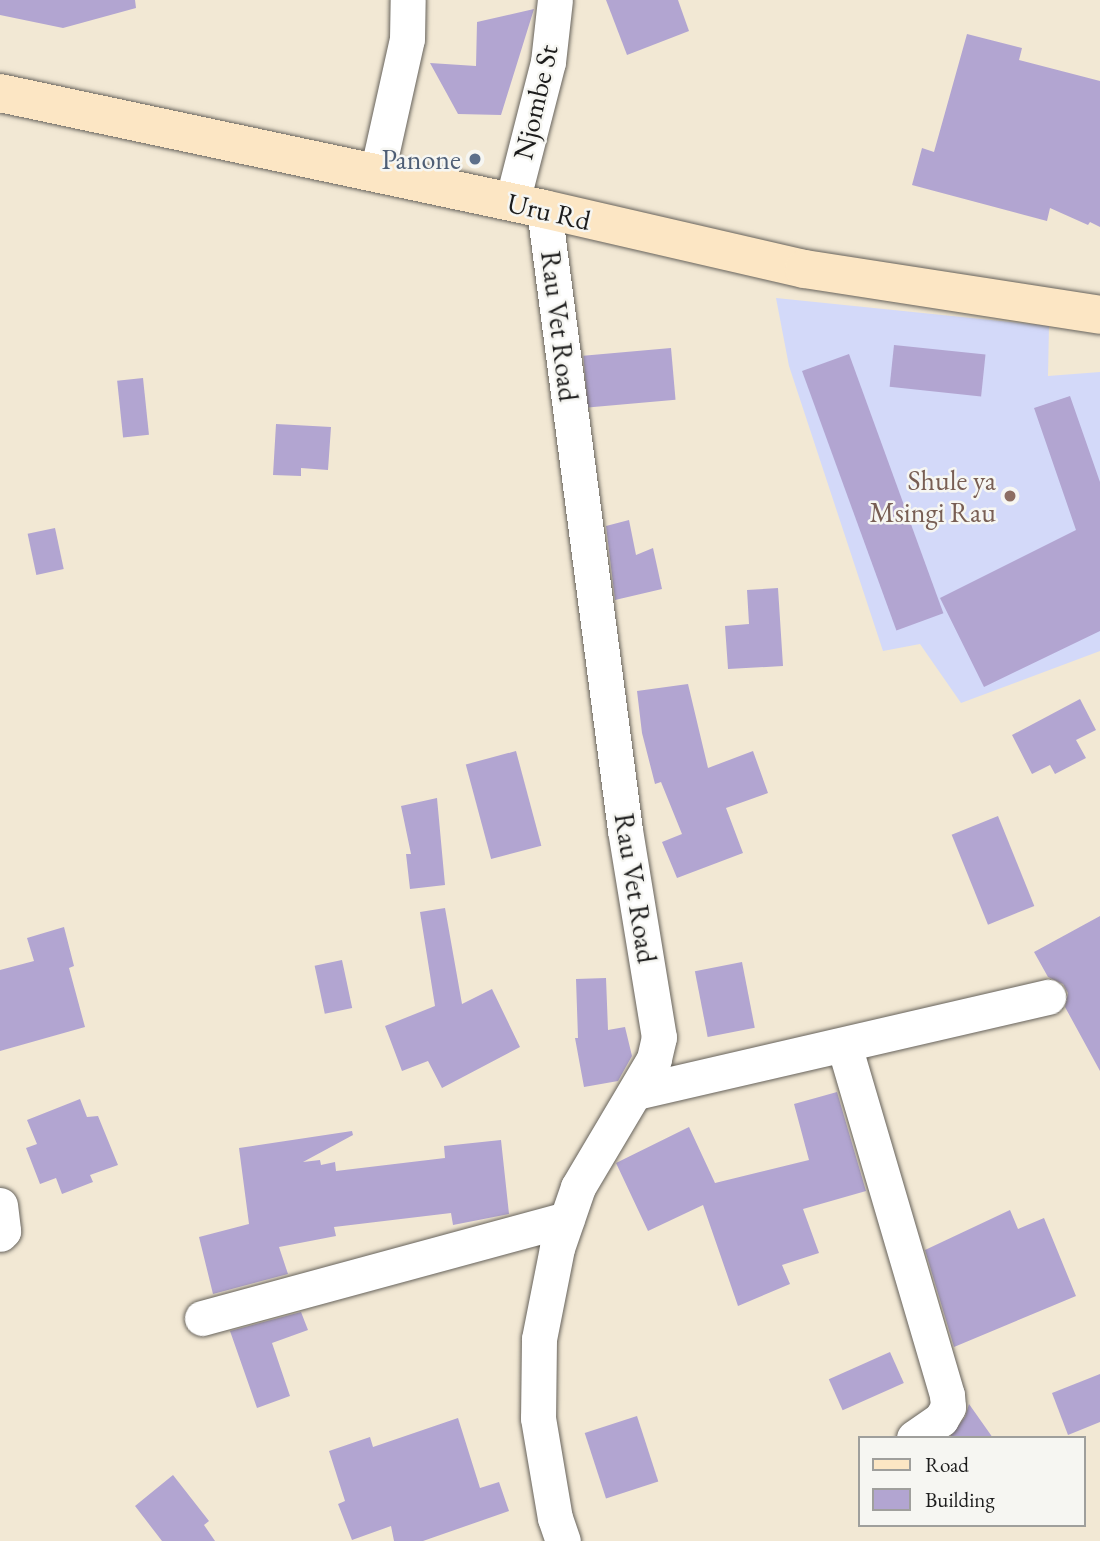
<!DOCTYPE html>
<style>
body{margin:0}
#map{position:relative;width:1100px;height:1541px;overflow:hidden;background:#f2e8d4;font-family:"EB Garamond",serif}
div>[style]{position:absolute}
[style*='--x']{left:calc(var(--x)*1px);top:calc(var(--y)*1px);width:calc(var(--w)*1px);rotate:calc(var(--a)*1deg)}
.built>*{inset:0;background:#d3d9f9}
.building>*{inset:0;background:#b2a5d1;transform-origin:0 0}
.roads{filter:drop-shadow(0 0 2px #67635c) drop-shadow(0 0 2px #67635c)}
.street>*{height:35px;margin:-17.5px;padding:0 17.5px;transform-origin:17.5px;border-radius:17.5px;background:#fff}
.secondary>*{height:38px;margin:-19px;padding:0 19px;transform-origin:19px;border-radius:19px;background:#fce6c4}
.dots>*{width:19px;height:19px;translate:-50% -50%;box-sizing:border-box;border:4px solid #f6f6f2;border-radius:50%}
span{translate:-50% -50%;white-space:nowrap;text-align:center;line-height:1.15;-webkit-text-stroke:5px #f6f6f2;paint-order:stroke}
.street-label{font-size:28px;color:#1c1c1c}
.service-label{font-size:28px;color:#4e5e75}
.right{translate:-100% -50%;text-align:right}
.education-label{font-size:28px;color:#785e54}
.legend{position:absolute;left:858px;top:1436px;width:228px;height:91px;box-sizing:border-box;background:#f6f6f2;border:2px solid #9f9f9c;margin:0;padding:9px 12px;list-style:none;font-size:21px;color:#1c1c1c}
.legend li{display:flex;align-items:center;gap:14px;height:35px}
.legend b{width:35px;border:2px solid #9f9f9c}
</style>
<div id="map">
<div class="built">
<i style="clip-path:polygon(776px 298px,1049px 326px,1048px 376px,1100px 372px,1100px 651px,961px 703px,920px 644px,883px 651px,789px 366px)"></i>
</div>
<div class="building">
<i style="clip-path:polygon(0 0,135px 0,136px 8px,63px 28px,0 15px)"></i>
<i style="clip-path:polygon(606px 0,678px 0,689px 31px,627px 55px)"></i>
<i style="clip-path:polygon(534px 9px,501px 115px,458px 114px,430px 63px,476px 66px,477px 22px)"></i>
<i style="clip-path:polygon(967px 34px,1022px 48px,1019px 60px,1100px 81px,1100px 227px,1090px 222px,1088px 225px,1050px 208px,1047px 221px,912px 185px,922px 148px,934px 152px)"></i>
<i style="left:894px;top:345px;width:92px;height:42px;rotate:6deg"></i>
<i style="left:671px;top:348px;width:52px;height:88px;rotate:85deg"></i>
<i style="left:849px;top:354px;width:276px;height:50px;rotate:70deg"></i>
<i style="left:143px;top:378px;width:57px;height:26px;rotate:84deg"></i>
<i style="clip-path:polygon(1070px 396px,1100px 482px,1100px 631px,984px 687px,940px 598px,1076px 530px,1034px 408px)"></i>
<i style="clip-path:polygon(276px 424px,331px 427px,328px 470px,301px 468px,301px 476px,273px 475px)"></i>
<i style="clip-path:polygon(629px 520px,636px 555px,653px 548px,662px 589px,615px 600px,606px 526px)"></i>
<i style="left:55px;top:528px;width:42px;height:28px;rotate:78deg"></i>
<i style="clip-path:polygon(778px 588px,783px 666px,728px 669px,725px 626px,749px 624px,747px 590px)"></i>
<i style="clip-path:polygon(688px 684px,708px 768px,753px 751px,768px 793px,726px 808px,743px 853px,677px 878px,662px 842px,682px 834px,661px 782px,655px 784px,642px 733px,637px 691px)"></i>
<i style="clip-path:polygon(1080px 699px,1096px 730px,1076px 740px,1086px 758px,1055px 774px,1050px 765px,1032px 774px,1012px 735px)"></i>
<i style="left:516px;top:751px;width:98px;height:52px;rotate:75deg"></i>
<i style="clip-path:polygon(437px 798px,445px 885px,410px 889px,406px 854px,411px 854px,401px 806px)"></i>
<i style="left:998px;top:816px;width:97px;height:50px;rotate:68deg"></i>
<i style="clip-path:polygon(445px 908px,462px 1004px,492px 989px,520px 1047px,442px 1088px,428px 1061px,402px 1071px,385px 1026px,435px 1006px,420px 912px)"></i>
<i style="clip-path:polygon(1100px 916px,1100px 1071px,1065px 1007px,1068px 993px,1063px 984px,1048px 977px,1034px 952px)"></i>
<i style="clip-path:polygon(64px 927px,74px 966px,69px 968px,85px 1027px,0 1051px,0 970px,34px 961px,27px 938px)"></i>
<i style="left:342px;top:960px;width:49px;height:28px;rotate:78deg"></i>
<i style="left:742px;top:962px;width:67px;height:48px;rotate:79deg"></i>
<i style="clip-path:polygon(606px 978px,608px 1030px,625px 1027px,632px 1056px,618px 1081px,584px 1087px,575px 1038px,578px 1038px,576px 979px)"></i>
<i style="clip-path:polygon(837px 1092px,866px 1191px,803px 1209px,819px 1253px,782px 1265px,790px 1284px,738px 1306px,703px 1205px,648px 1231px,616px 1163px,689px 1127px,715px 1183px,809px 1160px,794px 1104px)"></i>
<i style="clip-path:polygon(80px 1099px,87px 1117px,98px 1116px,118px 1165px,90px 1175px,93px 1182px,62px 1194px,56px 1178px,40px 1184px,26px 1148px,37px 1144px,27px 1120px)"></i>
<i style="clip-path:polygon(352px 1131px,353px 1135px,303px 1162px,320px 1160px,321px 1165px,335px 1162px,336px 1171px,445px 1158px,444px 1146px,501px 1140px,509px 1214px,453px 1225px,451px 1213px,334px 1227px,336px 1236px,279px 1247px,288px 1274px,213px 1294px,199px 1237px,249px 1224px,239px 1148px)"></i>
<i style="clip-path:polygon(1010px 1210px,1018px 1229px,1044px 1218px,1076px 1296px,954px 1347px,925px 1250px)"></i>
<i style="clip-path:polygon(301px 1312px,308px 1330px,272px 1343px,290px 1396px,257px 1408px,230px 1331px)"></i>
<i style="left:890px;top:1352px;width:34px;height:67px;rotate:66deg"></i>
<i style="clip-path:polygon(1100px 1374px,1100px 1422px,1068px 1435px,1052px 1393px)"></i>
<i style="clip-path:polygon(969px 1404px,993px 1438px,949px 1438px,965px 1417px)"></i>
<i style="left:637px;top:1416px;width:69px;height:55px;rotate:72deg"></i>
<i style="clip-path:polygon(458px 1418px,480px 1488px,499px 1482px,509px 1511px,423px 1541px,394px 1541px,391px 1526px,352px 1540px,338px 1504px,345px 1501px,329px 1451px,370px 1437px,373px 1447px)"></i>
<i style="clip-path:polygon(173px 1475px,209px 1521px,204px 1525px,215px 1541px,162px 1541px,135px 1506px)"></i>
</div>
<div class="roads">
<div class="street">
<i style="--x:377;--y:173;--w:137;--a:-77.4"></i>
<i style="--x:407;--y:39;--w:39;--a:-89"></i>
<i style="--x:512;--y:202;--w:145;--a:-75.6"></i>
<i style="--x:548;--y:62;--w:62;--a:-83.6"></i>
<i style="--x:544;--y:209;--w:626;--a:82.57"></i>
<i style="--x:625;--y:830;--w:210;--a:80.7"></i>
<i style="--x:659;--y:1037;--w:23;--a:103"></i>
<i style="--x:654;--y:1059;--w:149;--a:120.7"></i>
<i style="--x:578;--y:1187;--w:65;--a:109"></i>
<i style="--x:557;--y:1248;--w:93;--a:101.2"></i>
<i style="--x:539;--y:1339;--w:79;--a:90.7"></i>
<i style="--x:538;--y:1418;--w:101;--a:80.4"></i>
<i style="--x:555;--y:1518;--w:24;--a:71"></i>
<i style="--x:844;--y:1045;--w:365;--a:73.6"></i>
<i style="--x:947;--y:1395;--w:12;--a:85"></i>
<i style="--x:948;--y:1407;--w:14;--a:120"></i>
<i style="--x:941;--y:1419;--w:33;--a:145"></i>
<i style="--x:636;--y:1092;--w:423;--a:-13"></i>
<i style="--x:0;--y:1205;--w:26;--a:83"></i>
<i style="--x:3;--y:1231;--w:4;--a:135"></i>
<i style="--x:202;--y:1318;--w:378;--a:-15.2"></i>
</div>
<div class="secondary">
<i style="--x:0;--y:93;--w:556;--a:12.04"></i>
<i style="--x:544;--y:209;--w:267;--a:13"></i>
<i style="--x:804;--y:269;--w:300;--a:8.8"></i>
</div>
</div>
<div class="dots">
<i style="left:475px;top:159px;background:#5c6f8a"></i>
<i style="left:1010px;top:496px;background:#8d6e63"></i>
</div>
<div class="street-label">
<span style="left:535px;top:102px;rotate:-77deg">Njombe St</span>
<span style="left:549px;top:211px;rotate:13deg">Uru Rd</span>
<span style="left:560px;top:326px;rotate:83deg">Rau Vet Road</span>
<span style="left:636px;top:888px;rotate:81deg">Rau Vet Road</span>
</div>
<div class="service-label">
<span class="right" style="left:461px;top:159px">Panone</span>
</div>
<div class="education-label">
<span class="right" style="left:996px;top:496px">Shule ya<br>Msingi Rau</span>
</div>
<ul class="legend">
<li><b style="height:9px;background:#fce6c4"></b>Road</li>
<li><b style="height:19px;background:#b2a5d1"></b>Building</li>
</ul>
</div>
